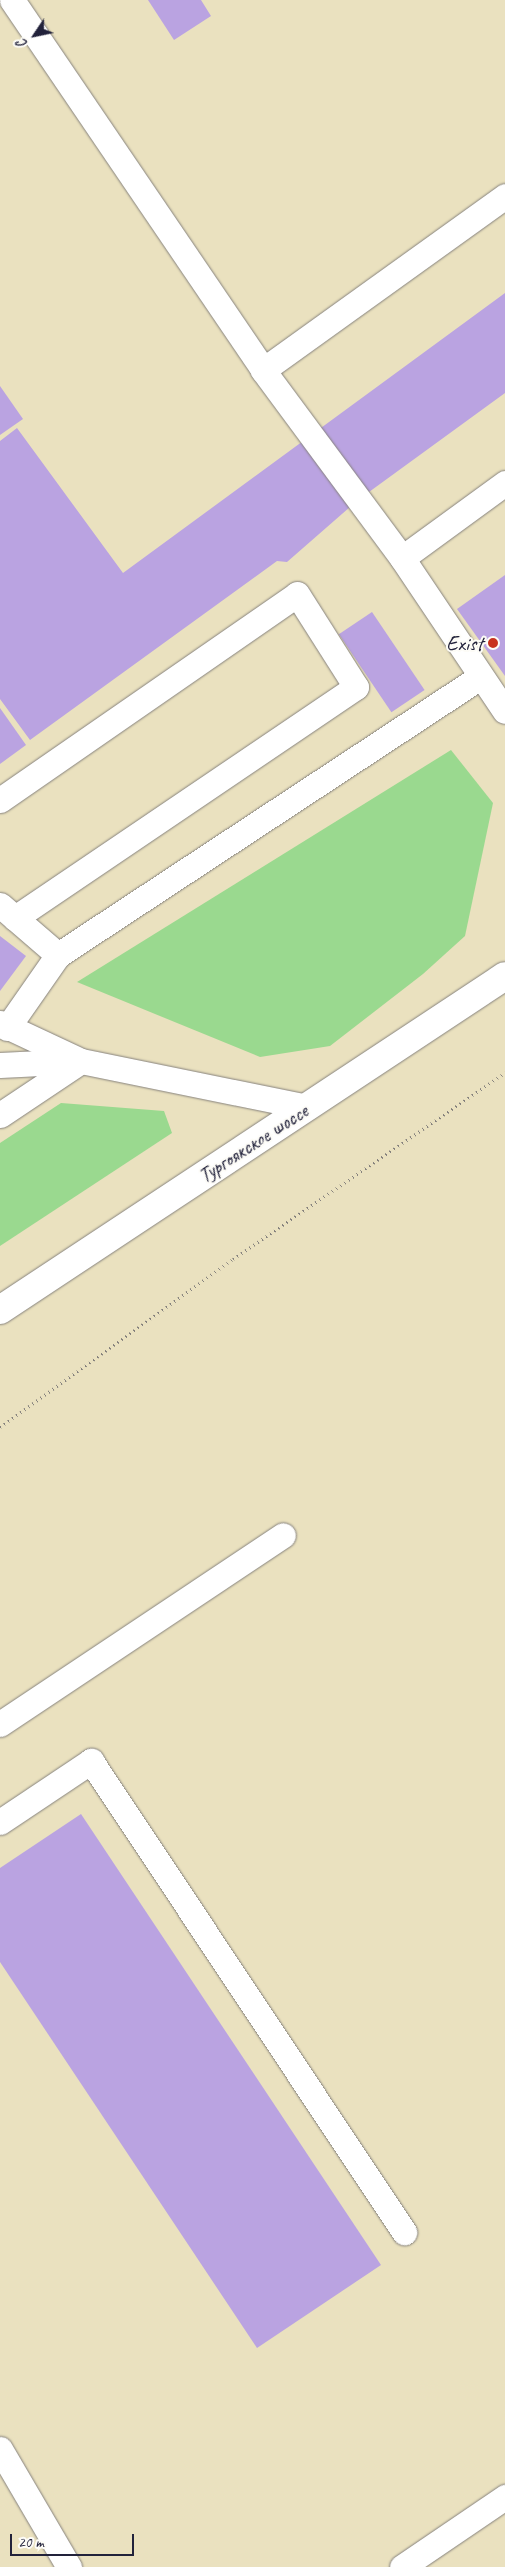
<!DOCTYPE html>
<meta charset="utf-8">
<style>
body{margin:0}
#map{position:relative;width:505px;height:2567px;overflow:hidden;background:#eae1bf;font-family:Caveat,sans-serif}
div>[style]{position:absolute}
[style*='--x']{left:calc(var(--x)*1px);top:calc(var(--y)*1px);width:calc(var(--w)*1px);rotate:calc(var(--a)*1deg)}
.green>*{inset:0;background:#9ad98f}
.building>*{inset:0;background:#baa3e1;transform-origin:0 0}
.path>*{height:3px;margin-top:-1.5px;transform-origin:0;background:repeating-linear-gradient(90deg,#86827d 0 1px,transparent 0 5px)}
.roads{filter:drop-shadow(0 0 1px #86827d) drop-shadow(0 0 1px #86827d)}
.lane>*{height:25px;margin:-12.5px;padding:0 12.5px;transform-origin:12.5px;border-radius:12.5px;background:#fff}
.primary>*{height:28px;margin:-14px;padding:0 14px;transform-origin:14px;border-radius:14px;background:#fff}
.dots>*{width:14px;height:14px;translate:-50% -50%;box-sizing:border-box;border:2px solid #fdfcf7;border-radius:50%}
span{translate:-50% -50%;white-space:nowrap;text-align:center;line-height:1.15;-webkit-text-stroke:4px #fdfcf7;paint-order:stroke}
.poi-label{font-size:21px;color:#22223b}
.right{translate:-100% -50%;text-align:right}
.street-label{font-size:21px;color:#22223b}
.north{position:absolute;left:10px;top:10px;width:50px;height:50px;-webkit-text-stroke:4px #fdfcf7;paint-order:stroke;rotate:236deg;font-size:14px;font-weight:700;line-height:20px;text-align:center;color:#22223b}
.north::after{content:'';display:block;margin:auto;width:18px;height:22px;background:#22223b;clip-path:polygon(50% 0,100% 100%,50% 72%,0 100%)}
.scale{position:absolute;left:10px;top:2534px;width:124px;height:22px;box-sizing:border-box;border:2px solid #22223b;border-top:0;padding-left:6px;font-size:15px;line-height:18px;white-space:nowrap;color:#22223b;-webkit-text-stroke:4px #fdfcf7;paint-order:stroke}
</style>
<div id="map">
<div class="green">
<i style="clip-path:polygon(451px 750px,493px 803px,465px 936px,423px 974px,330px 1046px,260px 1057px,77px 982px)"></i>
<i style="clip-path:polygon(61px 1103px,164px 1111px,172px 1133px,0 1246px,0 1143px)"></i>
</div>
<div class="building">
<i style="clip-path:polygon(148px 0,201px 0,211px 16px,174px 40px)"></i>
<i style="clip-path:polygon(505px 293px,505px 393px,358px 500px,287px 562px,277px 561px,30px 740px,0 699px,0 441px,17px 428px,123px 573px)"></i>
<i style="clip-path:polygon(0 386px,23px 419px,0 435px)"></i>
<i style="clip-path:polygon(505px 575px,505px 676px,457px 609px)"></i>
<i style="left:372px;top:612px;width:94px;height:40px;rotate:56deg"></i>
<i style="clip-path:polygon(0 708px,26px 745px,0 764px)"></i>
<i style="clip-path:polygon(0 936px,26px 956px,0 991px)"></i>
<i style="clip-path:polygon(81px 1814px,381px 2265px,257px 2348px,0 1962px,0 1868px)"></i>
</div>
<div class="path">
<i style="--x:0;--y:1427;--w:287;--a:-35.8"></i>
<i style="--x:233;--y:1259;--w:330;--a:-34.4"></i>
</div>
<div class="roads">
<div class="lane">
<i style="--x:12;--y:0;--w:447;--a:55.8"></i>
<i style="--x:505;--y:483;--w:127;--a:143.9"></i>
<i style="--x:402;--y:558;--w:184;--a:56.1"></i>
<i style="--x:402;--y:558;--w:234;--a:-126.5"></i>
<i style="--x:263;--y:370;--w:298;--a:-35.7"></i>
<i style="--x:0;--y:800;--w:361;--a:-34.7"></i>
<i style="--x:297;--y:594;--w:110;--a:57.6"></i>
<i style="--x:356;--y:687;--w:412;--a:145.9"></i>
<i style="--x:0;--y:905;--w:77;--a:40.8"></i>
<i style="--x:0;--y:1023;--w:85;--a:25.1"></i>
<i style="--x:7;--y:1028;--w:89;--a:-55.1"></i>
<i style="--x:58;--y:955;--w:505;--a:-33.38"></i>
<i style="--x:0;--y:1065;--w:81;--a:-2.8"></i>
<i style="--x:81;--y:1061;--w:231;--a:11.5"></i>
<i style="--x:0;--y:1115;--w:97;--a:-33.7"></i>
<i style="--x:0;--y:1724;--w:340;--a:-33.7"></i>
<i style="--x:0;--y:1822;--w:110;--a:-33.8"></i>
<i style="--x:91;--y:1761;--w:566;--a:56.39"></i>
<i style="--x:0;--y:2449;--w:137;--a:59.7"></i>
<i style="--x:402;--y:2567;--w:125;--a:-34.2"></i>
</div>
<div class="primary">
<i style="--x:0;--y:1310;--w:605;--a:-33.48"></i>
</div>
</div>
<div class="dots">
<i style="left:493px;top:643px;background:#c8321e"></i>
</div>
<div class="poi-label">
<span class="right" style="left:483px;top:643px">Exist</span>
</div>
<div class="street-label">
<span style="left:253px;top:1143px;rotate:-33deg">Тургоякское шоссе</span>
</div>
<div class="north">С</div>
<div class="scale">20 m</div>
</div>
